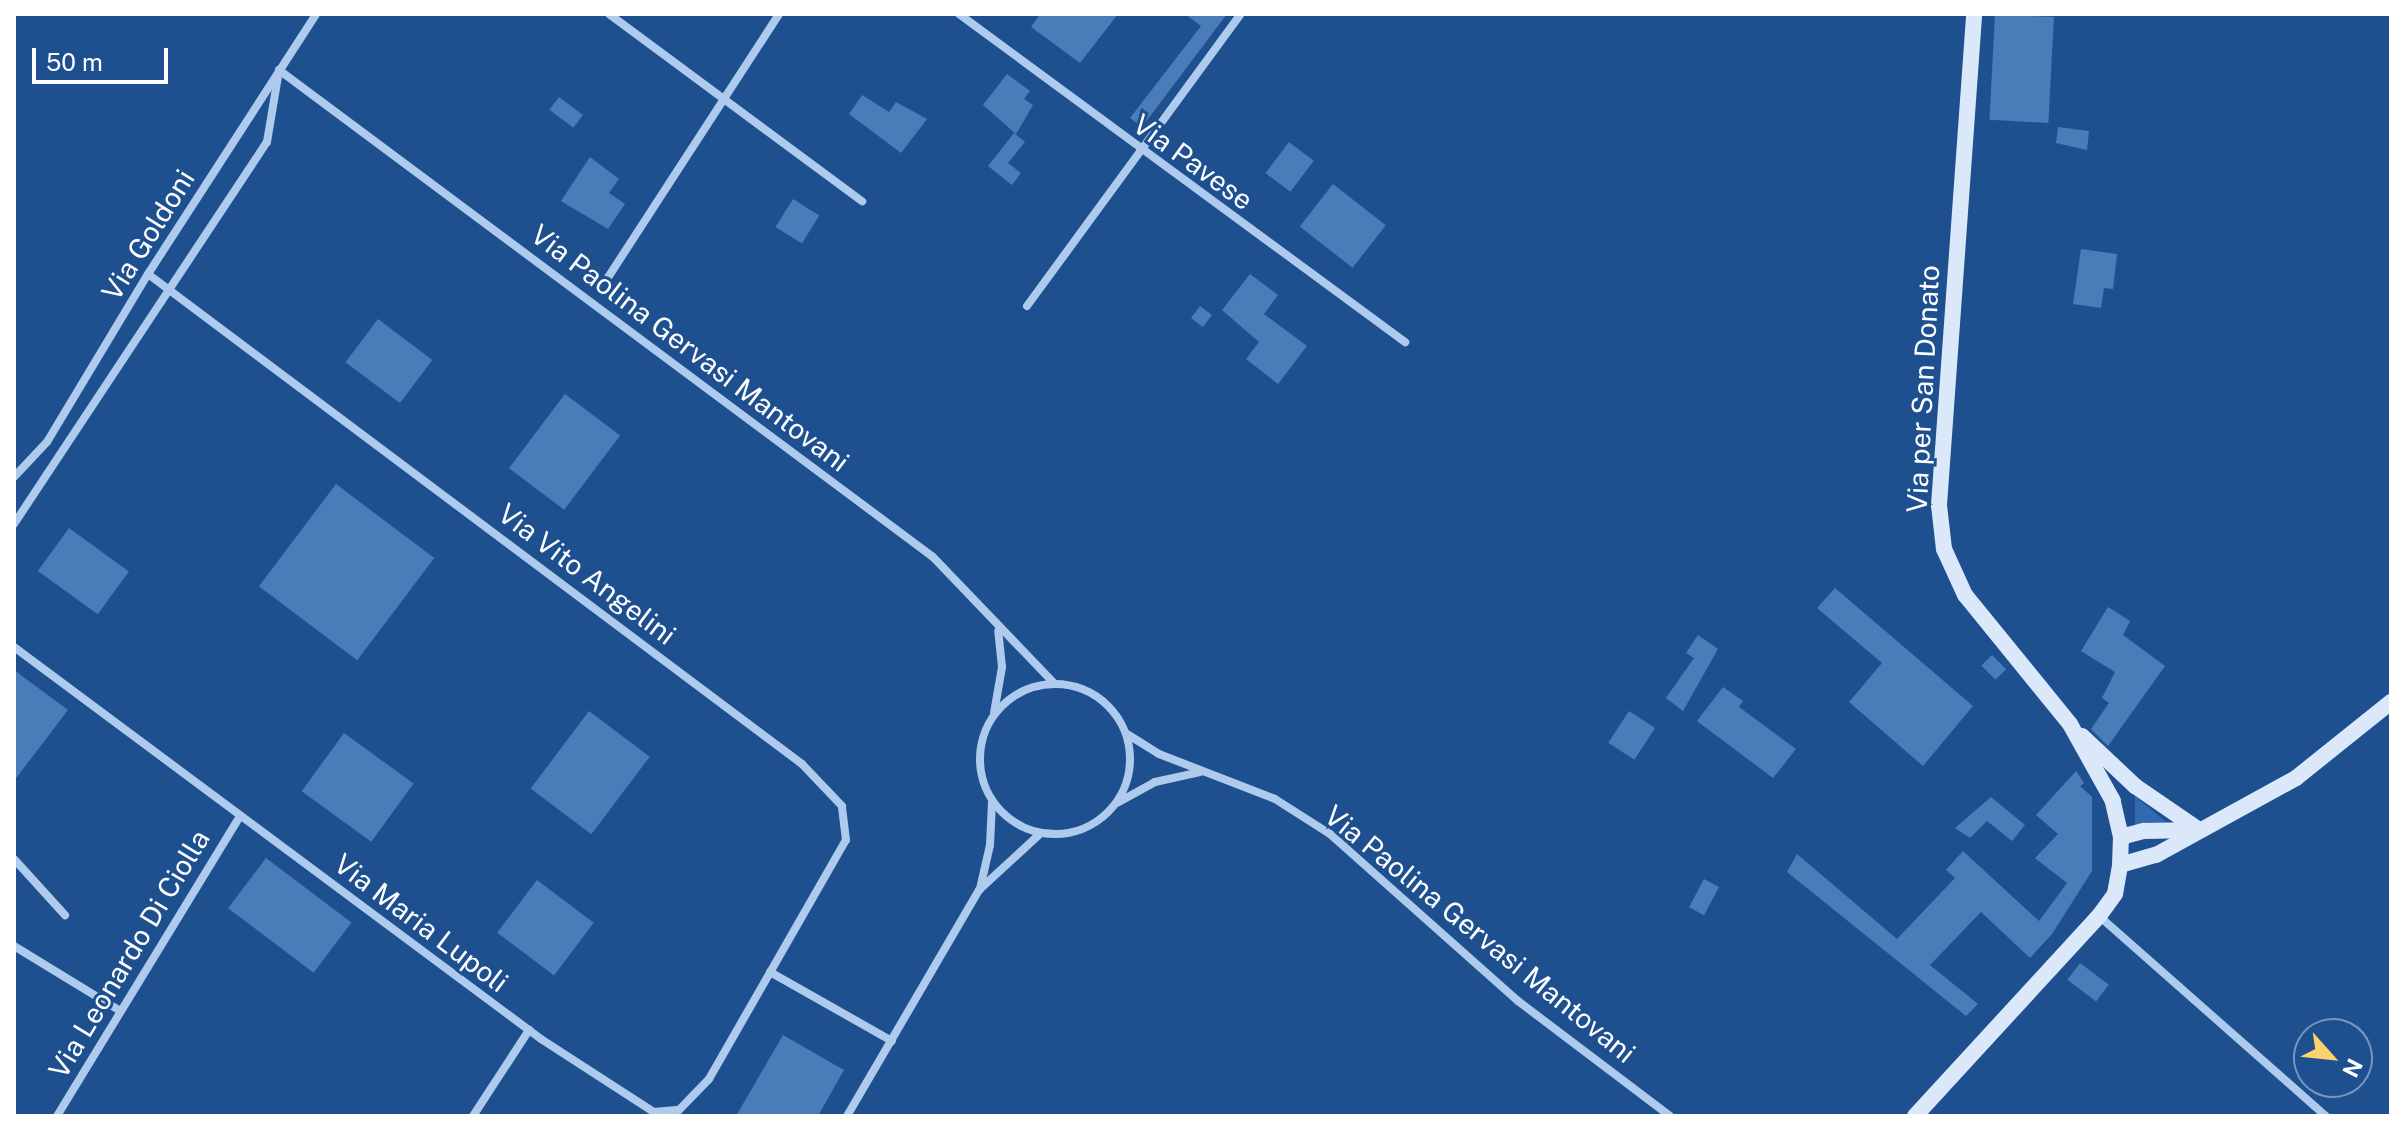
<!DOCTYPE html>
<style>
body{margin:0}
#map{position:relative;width:2405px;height:1130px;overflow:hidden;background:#1e5090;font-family:"Public Sans",sans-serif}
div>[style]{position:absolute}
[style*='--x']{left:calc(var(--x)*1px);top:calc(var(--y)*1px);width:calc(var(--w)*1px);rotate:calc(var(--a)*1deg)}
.green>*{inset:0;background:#316aae}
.building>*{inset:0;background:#4a7cb9;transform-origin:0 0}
.street>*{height:8px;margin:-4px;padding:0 4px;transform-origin:4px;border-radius:4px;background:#aecbed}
.street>.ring{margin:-4px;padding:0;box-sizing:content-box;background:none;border:8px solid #aecbed;border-radius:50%}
.secondary>*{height:16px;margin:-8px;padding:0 8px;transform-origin:8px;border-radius:8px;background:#dae8fa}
span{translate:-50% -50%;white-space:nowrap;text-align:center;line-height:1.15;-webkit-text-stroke:6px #1e5090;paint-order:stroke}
.street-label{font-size:28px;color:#fff}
.frame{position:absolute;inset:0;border:16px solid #fff;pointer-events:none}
.north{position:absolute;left:2293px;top:1018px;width:80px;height:80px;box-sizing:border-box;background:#1e5090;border:2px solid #7896bc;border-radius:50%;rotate:117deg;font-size:22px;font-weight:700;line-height:32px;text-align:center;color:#fff}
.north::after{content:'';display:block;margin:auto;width:28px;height:36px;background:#fcd26d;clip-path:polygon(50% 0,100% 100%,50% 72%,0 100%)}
.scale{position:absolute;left:32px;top:48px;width:136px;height:36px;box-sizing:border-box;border:4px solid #fff;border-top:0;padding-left:10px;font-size:24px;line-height:28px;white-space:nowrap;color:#fff;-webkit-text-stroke:6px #1e5090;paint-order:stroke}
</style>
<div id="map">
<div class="green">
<i style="clip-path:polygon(2135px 796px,2166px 822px,2135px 826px)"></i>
</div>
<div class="building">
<i style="clip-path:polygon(1040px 14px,1118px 14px,1080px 63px,1031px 27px)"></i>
<i style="clip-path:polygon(1185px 14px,1227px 14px,1142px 127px,1130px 118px,1201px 26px)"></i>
<i style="left:1995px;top:14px;width:59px;height:106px;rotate:3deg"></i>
<i style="clip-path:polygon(1007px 74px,1030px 91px,1024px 99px,1033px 105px,1016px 134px,983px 105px)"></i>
<i style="clip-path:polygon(862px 95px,889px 112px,896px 102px,927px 119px,901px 153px,849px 114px)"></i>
<i style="left:559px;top:97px;width:30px;height:16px;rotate:37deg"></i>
<i style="clip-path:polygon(2058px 127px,2089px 131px,2087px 150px,2056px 143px)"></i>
<i style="clip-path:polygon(1014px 133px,1025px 142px,1008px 163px,1021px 173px,1012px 185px,988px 166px)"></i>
<i style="left:1289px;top:142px;width:31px;height:39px;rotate:37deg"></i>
<i style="clip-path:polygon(590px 157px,619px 179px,609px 193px,625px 204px,608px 229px,561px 201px)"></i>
<i style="left:1333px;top:184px;width:67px;height:54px;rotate:38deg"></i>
<i style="left:793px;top:199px;width:31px;height:33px;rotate:32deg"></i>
<i style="clip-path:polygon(2081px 249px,2117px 254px,2113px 289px,2104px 288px,2101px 308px,2073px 304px)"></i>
<i style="clip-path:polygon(1250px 274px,1278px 295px,1264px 314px,1307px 346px,1278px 384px,1246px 359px,1259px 342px,1222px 310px)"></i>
<i style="left:1200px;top:306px;width:15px;height:15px;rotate:37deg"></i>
<i style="left:378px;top:319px;width:68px;height:54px;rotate:37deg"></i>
<i style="left:565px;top:394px;width:69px;height:93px;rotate:37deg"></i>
<i style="left:336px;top:484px;width:123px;height:128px;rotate:37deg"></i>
<i style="left:69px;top:528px;width:74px;height:53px;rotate:36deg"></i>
<i style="clip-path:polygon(1835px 588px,1973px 706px,1923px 766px,1849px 702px,1882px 663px,1817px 608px)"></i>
<i style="clip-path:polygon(2108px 607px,2130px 621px,2123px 635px,2165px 666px,2108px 746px,2091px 729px,2109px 703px,2102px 698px,2115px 672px,2081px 651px)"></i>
<i style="clip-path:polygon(1698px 635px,1718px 649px,1683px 711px,1666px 698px,1694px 658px,1686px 653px)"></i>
<i style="left:1992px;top:655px;width:20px;height:15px;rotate:45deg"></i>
<i style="clip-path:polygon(14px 670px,68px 710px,14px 781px)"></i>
<i style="clip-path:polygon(1723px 687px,1743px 701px,1739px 707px,1796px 749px,1773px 778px,1697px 721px)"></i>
<i style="left:589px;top:711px;width:76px;height:97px;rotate:37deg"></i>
<i style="left:1629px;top:711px;width:31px;height:38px;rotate:33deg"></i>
<i style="left:344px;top:733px;width:86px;height:72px;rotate:36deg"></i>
<i style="clip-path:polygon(2076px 771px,2084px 783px,2080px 786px,2092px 797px,2092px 871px,2052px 934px,2030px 958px,1981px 912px,1930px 965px,1978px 1004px,1966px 1016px,1787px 872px,1797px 854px,1897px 939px,1955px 878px,1946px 870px,1963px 851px,2039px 921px,2067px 883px,2035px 858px,2058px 834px,2036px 815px)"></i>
<i style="clip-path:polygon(1991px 797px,2025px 825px,2012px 841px,1987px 821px,1970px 838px,1955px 828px)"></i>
<i style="left:266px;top:858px;width:107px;height:63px;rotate:37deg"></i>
<i style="left:1704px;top:879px;width:17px;height:32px;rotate:28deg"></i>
<i style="left:537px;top:880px;width:71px;height:66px;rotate:37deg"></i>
<i style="left:2080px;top:963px;width:36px;height:21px;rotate:37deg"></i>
<i style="clip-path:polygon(783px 1035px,844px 1070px,818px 1116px,736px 1116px)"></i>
</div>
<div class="street">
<i style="--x:609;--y:14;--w:315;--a:36.5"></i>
<i style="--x:959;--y:14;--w:554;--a:36.33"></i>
<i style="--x:607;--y:279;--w:316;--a:-57"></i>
<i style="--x:1027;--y:306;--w:362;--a:-53.8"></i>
<i style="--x:14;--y:477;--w:48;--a:-46.7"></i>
<i style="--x:47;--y:442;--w:196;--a:-59"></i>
<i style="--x:148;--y:274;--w:310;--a:-57.1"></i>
<i style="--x:14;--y:524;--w:458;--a:-56.5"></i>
<i style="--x:267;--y:142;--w:73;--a:-80.5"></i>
<i style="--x:279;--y:70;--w:815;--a:36.67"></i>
<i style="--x:933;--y:557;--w:175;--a:46.2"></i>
<i style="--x:14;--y:647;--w:657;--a:36.64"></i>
<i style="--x:541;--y:1039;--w:135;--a:32.9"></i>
<i style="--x:654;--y:1112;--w:25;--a:-5"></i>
<i style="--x:679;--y:1110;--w:43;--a:-45.9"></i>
<i style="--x:709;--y:1079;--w:275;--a:-60.2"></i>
<i style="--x:846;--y:840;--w:34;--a:-97"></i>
<i style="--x:842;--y:806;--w:58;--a:-133.6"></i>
<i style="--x:802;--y:764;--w:817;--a:-143.16"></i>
<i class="ring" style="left:980px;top:684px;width:142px;height:142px"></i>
<i style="--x:994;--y:713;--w:47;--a:-80.1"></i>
<i style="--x:1002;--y:667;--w:36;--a:-96"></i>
<i style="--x:1127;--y:734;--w:38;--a:32"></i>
<i style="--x:1159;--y:754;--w:124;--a:21.2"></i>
<i style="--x:1275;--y:799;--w:65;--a:32.5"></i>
<i style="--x:1330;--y:834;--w:251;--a:41.6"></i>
<i style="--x:1518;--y:1001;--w:191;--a:37.1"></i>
<i style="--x:1117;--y:803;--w:43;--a:-28.9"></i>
<i style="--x:1155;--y:782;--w:46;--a:-12.5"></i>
<i style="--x:14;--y:859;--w:76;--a:47.7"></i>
<i style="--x:980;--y:889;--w:45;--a:-77.2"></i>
<i style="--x:990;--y:845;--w:43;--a:-87.3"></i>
<i style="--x:2099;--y:916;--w:303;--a:41.4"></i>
<i style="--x:14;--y:946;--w:123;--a:31.4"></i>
<i style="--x:770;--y:972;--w:140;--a:29.5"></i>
<i style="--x:57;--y:1116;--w:351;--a:-58.6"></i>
<i style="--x:473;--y:1116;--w:103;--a:-56.9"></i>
<i style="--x:847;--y:1116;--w:262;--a:-59.7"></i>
<i style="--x:979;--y:890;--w:83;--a:-42.6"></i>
</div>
<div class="secondary">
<i style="--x:2082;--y:736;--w:73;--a:43.3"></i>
<i style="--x:2135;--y:786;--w:78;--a:34.5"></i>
<i style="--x:2121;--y:837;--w:24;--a:-15"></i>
<i style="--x:2144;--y:831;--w:50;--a:-1.1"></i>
<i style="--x:2120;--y:865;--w:37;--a:-16"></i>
<i style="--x:2156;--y:855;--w:160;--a:-28.8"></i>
<i style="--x:2296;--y:778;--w:122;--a:-38.7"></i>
<i style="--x:1915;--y:1116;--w:272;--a:-47.4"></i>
<i style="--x:2099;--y:916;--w:27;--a:-54"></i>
<i style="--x:2115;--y:894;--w:29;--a:-80"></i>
<i style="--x:2120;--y:865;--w:28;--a:-88"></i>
<i style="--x:2121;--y:837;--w:37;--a:-103"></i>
<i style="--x:2113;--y:801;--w:88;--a:-119.2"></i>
<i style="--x:2070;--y:724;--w:166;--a:-129.1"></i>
<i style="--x:1965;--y:595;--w:51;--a:-114.5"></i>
<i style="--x:1944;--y:549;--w:44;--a:-96.5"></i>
<i style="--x:1939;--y:505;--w:492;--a:-85.9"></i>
</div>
<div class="street-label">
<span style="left:1193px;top:162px;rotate:36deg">Via Pavese</span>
<span style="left:148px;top:235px;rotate:-58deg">Via Goldoni</span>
<span style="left:690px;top:348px;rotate:37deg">Via Paolina Gervasi Mantovani</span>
<span style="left:1923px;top:389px;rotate:-87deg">Via per San Donato</span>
<span style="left:587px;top:574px;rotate:37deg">Via Vito Angelini</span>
<span style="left:421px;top:923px;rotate:37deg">Via Maria Lupoli</span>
<span style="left:1480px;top:934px;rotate:39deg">Via Paolina Gervasi Mantovani</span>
<span style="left:129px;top:954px;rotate:-59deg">Via Leonardo Di Ciolla</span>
</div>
<div class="frame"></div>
<div class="north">N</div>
<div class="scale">50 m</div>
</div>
